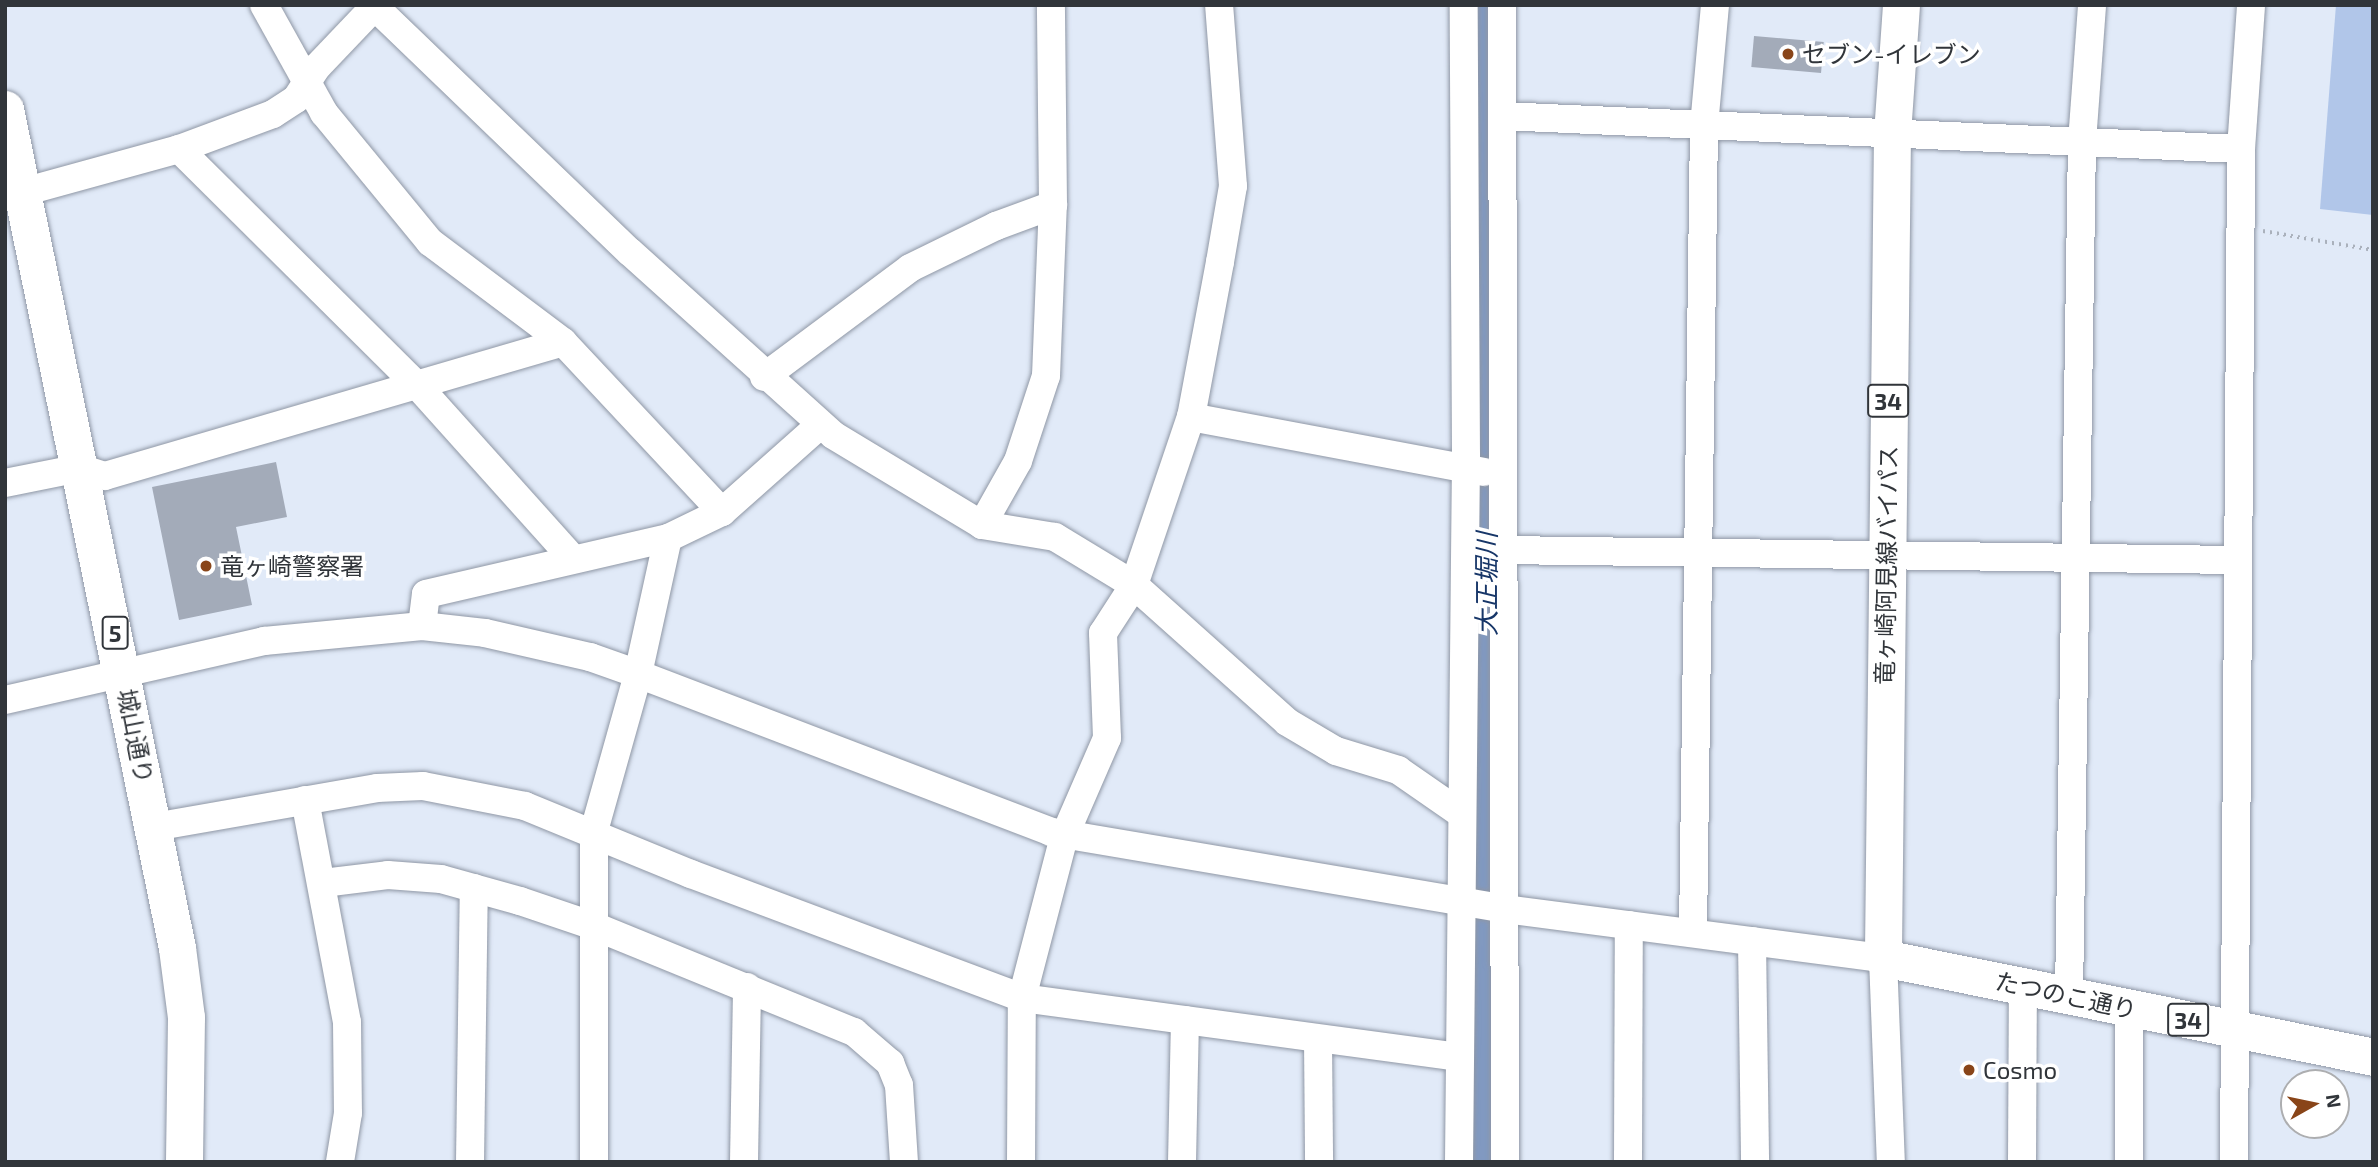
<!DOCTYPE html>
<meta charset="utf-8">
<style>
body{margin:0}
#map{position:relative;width:2378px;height:1167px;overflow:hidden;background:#e1eaf8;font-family:"Exo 2","Noto Sans JP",sans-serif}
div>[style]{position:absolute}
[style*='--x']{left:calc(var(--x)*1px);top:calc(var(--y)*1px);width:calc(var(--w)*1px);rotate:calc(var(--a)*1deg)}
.green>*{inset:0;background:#b1c6e9}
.river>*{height:37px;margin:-18.5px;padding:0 18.5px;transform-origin:18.5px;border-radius:18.5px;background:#8199c1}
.building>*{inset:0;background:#a3abb9;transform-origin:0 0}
.path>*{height:3.5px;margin-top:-1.75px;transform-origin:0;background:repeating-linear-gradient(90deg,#aab1bc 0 2px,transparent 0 7px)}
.roads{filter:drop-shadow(0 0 2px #8f97a5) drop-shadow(0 0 2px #8f97a5)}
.minor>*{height:28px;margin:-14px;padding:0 14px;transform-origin:14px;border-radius:14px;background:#fff}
.major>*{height:37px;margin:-18.5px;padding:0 18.5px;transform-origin:18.5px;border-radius:18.5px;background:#fff}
.dots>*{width:19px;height:19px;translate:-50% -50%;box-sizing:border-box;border:4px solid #fff;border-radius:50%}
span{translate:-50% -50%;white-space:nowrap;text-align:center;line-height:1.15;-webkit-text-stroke:7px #fff;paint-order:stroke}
.shield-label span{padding:2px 5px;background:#fff;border:2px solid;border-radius:5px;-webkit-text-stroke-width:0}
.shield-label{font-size:23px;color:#31353a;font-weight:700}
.poi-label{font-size:24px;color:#31353a}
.left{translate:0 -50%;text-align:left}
.street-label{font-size:24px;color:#31353a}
.water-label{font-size:26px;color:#173668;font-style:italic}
.frame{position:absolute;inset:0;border:7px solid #31353a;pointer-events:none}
.north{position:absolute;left:2280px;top:1069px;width:70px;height:70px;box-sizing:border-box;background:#fff;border:2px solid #adaeb0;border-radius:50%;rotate:81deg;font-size:19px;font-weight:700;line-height:28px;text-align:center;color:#31353a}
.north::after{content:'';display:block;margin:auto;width:24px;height:32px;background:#894519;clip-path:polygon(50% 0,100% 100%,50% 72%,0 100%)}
</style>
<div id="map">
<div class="green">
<i style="clip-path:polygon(2336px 5px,2373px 5px,2373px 215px,2320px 209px)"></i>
</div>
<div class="river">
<i style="--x:1485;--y:5;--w:1157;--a:89.85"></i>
</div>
<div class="building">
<i style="left:1754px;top:36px;width:70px;height:31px;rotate:5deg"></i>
<i style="clip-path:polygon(276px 462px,287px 517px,236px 527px,252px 605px,179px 620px,152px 487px)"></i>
</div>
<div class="path">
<i style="--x:2263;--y:231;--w:112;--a:9.8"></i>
</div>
<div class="roads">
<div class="minor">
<i style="--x:264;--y:5;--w:124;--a:60.9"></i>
<i style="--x:324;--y:113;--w:167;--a:50.6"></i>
<i style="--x:430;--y:242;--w:166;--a:36.9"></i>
<i style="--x:563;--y:342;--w:233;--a:46.9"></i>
<i style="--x:373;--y:5;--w:356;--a:43.9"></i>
<i style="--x:630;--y:252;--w:273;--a:42"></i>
<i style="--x:833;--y:435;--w:174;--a:31.1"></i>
<i style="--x:982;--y:525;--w:74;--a:9.3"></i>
<i style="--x:1055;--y:537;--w:92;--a:31.3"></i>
<i style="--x:1134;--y:585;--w:205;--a:41.8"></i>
<i style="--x:1287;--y:722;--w:57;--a:30.6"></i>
<i style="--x:1336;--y:751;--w:65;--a:17"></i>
<i style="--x:1398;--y:770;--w:75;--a:34.7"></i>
<i style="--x:1502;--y:5;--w:1157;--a:89.85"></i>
<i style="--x:1502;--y:116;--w:740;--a:2.56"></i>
<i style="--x:179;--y:149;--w:335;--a:44.8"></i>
<i style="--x:417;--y:385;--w:232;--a:48.1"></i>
<i style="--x:5;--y:191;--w:18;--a:3"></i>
<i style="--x:23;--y:192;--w:162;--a:-15.4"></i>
<i style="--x:179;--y:149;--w:100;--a:-20.4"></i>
<i style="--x:273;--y:114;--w:27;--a:-33"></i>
<i style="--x:296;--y:99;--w:38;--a:-57"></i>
<i style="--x:317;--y:67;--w:86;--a:-46.4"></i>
<i style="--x:764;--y:377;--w:182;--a:-36.7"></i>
<i style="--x:910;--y:268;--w:96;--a:-26"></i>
<i style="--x:996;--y:226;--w:61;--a:-20.2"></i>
<i style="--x:1191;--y:417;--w:298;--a:10.6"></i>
<i style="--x:5;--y:483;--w:76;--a:-11.3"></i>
<i style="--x:80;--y:468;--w:26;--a:18"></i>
<i style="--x:105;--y:476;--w:477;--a:-16.3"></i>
<i style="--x:982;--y:525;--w:73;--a:-60.6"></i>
<i style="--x:1018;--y:461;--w:89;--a:-71.8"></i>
<i style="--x:1046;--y:376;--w:171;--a:-87.7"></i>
<i style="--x:1053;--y:205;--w:200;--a:-90.6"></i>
<i style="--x:1502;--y:550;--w:736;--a:0.78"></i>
<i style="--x:422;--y:626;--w:32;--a:-83"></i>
<i style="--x:426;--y:594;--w:248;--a:-13"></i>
<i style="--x:668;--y:538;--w:60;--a:-25.7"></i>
<i style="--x:722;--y:512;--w:131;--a:-41.6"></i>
<i style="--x:5;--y:700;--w:266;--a:-12.8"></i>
<i style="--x:264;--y:641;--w:159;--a:-5.4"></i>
<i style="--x:422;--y:626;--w:63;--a:6.3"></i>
<i style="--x:485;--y:633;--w:108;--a:12.9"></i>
<i style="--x:590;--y:657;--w:51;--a:19.5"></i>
<i style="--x:638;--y:674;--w:442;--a:20.9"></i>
<i style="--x:1051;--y:832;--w:459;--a:9.6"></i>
<i style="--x:1504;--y:909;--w:382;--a:7.4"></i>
<i style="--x:1883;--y:958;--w:204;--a:87.8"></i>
<i style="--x:305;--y:800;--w:226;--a:79.3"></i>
<i style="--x:347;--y:1022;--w:91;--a:89.4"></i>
<i style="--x:348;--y:1113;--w:50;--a:99.3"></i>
<i style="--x:154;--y:827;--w:226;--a:-9.9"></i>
<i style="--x:377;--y:788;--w:46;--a:-2.5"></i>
<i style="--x:423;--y:786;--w:104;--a:11.1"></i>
<i style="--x:525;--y:806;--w:179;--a:22.3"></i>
<i style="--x:691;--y:874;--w:353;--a:20.5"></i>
<i style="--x:1022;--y:998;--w:441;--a:7.7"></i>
<i style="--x:323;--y:883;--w:65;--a:-7"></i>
<i style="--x:388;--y:875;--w:53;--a:4.3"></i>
<i style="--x:441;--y:879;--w:82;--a:15.6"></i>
<i style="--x:520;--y:901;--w:78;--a:18.7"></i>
<i style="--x:594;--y:926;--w:281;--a:22.2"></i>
<i style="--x:854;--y:1032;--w:48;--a:40.7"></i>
<i style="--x:890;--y:1063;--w:24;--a:68"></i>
<i style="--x:899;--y:1085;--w:77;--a:86.3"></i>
<i style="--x:1693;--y:933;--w:807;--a:-89.22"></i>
<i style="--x:1704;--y:126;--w:121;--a:-84.8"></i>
<i style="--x:1752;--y:941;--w:221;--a:89.2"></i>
<i style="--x:2069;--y:996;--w:854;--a:-89.13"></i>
<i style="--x:2082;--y:142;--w:137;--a:-85.8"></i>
<i style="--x:1318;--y:1039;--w:123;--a:89.5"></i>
<i style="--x:470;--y:1162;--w:274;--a:-89.2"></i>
<i style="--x:594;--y:1162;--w:331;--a:-90"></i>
<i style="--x:594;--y:831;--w:163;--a:-74.3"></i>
<i style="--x:638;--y:674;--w:139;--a:-77.6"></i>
<i style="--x:744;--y:1162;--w:175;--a:-89"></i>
<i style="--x:1021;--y:1162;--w:164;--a:-89.7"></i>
<i style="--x:1022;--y:998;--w:166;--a:-75.4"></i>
<i style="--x:1064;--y:837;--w:108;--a:-66.5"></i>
<i style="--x:1107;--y:738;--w:105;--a:-92.2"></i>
<i style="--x:1103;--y:633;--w:57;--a:-57.1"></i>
<i style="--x:1134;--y:585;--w:177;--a:-71.3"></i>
<i style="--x:1191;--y:417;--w:158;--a:-79.4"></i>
<i style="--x:1220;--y:262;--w:77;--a:-80.3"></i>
<i style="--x:1233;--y:186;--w:182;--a:-94.4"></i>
<i style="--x:1182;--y:1162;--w:142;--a:-88.8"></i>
<i style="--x:1459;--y:1162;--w:707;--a:-89.43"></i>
<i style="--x:1466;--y:455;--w:450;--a:-90.3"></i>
<i style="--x:1628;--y:1162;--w:237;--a:-89.8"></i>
<i style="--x:2022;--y:1162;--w:176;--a:-89.7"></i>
<i style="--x:2129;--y:1162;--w:154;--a:-90"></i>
<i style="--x:2234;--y:1162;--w:1013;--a:-89.6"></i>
<i style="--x:2241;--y:149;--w:144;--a:-86"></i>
</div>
<div class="major">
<i style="--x:1901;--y:5;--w:128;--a:94"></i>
<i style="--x:1892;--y:133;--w:825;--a:90.63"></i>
<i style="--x:1883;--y:958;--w:500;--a:11.4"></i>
<i style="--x:5;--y:109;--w:856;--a:78.41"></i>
<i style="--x:177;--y:948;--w:70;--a:82.6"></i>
<i style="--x:186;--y:1017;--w:145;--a:90.8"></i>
</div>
</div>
<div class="dots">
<i style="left:1788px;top:54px;background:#894519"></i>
<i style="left:206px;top:566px;background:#894519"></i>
<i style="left:1969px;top:1070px;background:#894519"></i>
</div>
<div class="shield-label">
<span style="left:1888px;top:401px">34</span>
<span style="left:115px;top:633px">5</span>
<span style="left:2188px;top:1020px">34</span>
</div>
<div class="poi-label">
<span class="left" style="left:1802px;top:54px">セブン-イレブン</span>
<span class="left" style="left:220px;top:566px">竜ヶ崎警察署</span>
<span class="left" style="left:1983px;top:1070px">Cosmo</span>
</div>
<div class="street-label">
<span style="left:1886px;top:565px;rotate:-89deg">竜ヶ崎阿見線バイパス</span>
<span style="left:136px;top:736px;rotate:79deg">城山通り</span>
<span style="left:2066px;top:995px;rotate:12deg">たつのこ通り</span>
</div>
<div class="water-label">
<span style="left:1486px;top:584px;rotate:-90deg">大正堀川</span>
</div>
<div class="frame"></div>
<div class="north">N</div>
</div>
